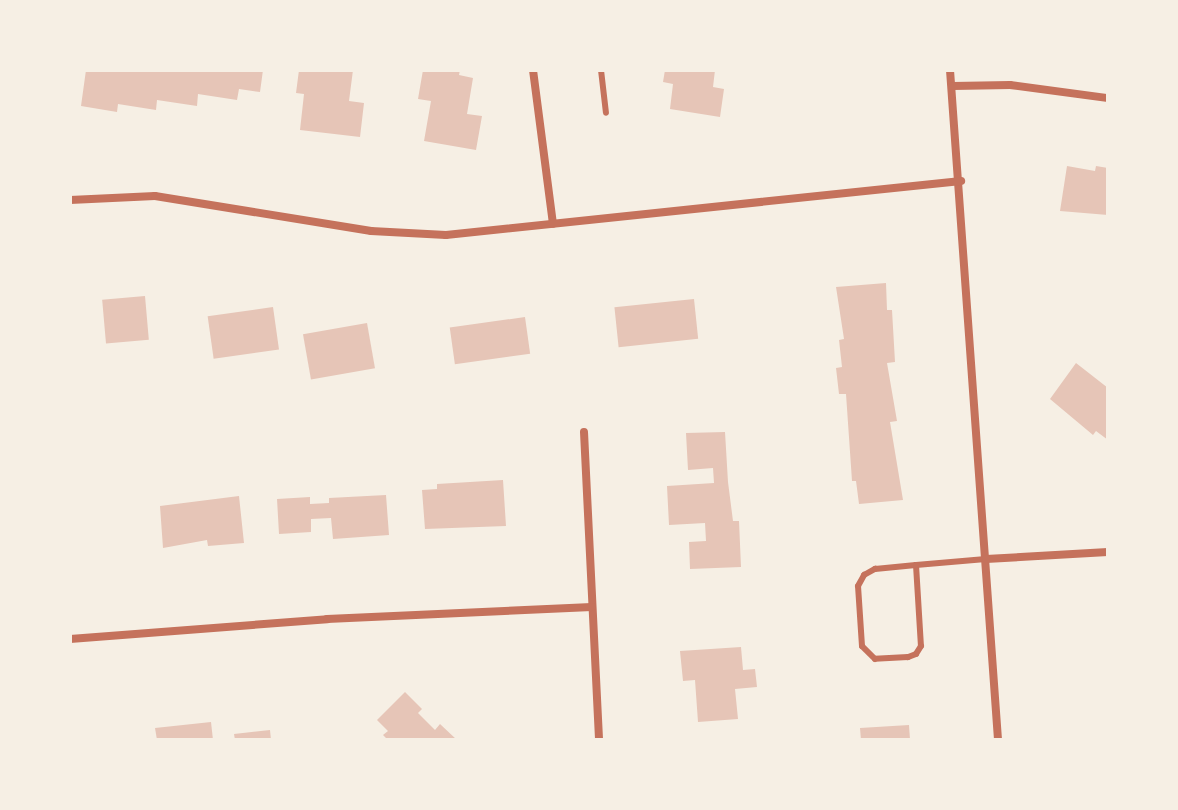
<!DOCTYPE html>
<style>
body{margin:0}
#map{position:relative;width:1178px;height:810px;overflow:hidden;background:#f6efe4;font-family:Signika,sans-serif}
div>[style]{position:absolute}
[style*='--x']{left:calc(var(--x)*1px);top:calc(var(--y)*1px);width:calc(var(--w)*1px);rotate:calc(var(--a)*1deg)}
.building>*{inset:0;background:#e6c5b7;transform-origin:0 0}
.service>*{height:6px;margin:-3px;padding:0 3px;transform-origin:3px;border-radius:3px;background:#c5725c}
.minor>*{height:8px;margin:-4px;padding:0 4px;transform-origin:4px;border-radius:4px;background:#c5725c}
span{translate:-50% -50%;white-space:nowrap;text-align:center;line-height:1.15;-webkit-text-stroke:7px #f6efe4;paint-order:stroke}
.frame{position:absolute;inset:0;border:72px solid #f6efe4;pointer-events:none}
</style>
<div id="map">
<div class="building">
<i style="clip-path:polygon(86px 70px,263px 70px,260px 92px,239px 89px,237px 100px,198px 94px,197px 106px,157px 100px,156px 110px,118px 104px,117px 112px,81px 106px)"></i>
<i style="clip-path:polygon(299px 70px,353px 70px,349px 101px,364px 103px,360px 137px,300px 130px,304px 94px,296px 93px)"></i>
<i style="clip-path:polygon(423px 70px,460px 70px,459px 75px,473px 78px,467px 114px,482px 116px,476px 150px,424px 141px,431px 101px,418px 99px)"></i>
<i style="clip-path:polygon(665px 70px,715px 70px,713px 87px,724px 89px,720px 117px,670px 109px,673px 84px,663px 82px)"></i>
<i style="clip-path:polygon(1067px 166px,1095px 171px,1096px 166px,1108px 168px,1108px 215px,1060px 211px)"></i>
<i style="clip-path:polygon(886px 283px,887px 310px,892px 310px,895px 362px,887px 363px,897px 421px,890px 422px,903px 500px,859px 504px,856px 481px,852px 481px,846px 394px,839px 394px,836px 368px,842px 367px,839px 340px,844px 339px,836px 287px)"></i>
<i style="left:145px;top:296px;width:44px;height:43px;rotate:85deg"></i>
<i style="left:694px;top:299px;width:40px;height:80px;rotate:84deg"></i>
<i style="left:273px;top:307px;width:43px;height:66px;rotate:82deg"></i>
<i style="left:525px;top:317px;width:37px;height:76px;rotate:82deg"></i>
<i style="left:367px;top:323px;width:46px;height:65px;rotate:80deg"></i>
<i style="clip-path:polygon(1076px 363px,1108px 388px,1108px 440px,1096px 431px,1093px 435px,1050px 399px)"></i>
<i style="clip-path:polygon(725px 432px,728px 482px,733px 521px,739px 521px,741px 567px,690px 569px,689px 542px,706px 541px,705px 523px,669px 525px,667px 486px,714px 483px,713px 468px,688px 470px,686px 433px)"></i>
<i style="clip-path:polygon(503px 480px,506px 526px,425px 529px,422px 490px,437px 489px,437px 484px)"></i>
<i style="clip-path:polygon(386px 495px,389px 535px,333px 539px,331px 518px,311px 519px,311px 532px,279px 534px,277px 499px,310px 497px,310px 504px,329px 503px,329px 498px)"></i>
<i style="clip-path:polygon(239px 496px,244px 543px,208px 546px,207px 540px,163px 548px,160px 506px)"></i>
<i style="clip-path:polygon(741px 647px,743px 670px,755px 669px,757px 687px,735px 689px,738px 719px,698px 722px,695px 680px,683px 681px,680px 651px)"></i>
<i style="clip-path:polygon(405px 692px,422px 709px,418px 713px,435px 730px,440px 724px,457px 740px,388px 740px,383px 735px,388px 731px,377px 720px)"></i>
<i style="clip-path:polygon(211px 722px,213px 740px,157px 740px,155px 728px)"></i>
<i style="clip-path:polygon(909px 725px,910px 740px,861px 740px,860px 728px)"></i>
<i style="clip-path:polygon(270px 730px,271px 740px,235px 740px,234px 734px)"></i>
</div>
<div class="service">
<i style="--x:601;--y:70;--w:43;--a:83.4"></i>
<i style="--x:916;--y:565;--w:81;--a:86.5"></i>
<i style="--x:921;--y:646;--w:9;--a:122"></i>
<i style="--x:916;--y:654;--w:9;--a:159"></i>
<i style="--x:908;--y:657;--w:33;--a:177"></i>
<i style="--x:875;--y:659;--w:18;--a:-135"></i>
<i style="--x:862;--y:646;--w:60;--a:-93.8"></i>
<i style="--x:858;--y:586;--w:13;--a:-61"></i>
<i style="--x:864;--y:575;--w:13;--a:-29"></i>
<i style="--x:875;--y:569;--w:41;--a:-5.6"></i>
<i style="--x:916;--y:565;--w:70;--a:-4.9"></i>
</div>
<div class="minor">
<i style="--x:533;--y:70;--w:155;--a:82.6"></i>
<i style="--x:950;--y:70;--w:672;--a:85.9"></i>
<i style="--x:953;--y:86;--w:57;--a:-1"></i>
<i style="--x:1010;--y:85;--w:99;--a:7.6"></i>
<i style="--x:70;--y:200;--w:85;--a:-2.7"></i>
<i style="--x:155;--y:196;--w:219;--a:9.2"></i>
<i style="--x:371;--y:231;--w:75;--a:3.1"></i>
<i style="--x:446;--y:235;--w:518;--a:-5.99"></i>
<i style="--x:584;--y:432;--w:308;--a:87.2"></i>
<i style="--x:986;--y:559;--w:122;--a:-3.3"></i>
<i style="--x:70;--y:639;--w:258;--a:-4.4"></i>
<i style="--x:327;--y:619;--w:265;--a:-2.6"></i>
</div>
<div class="frame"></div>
</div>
